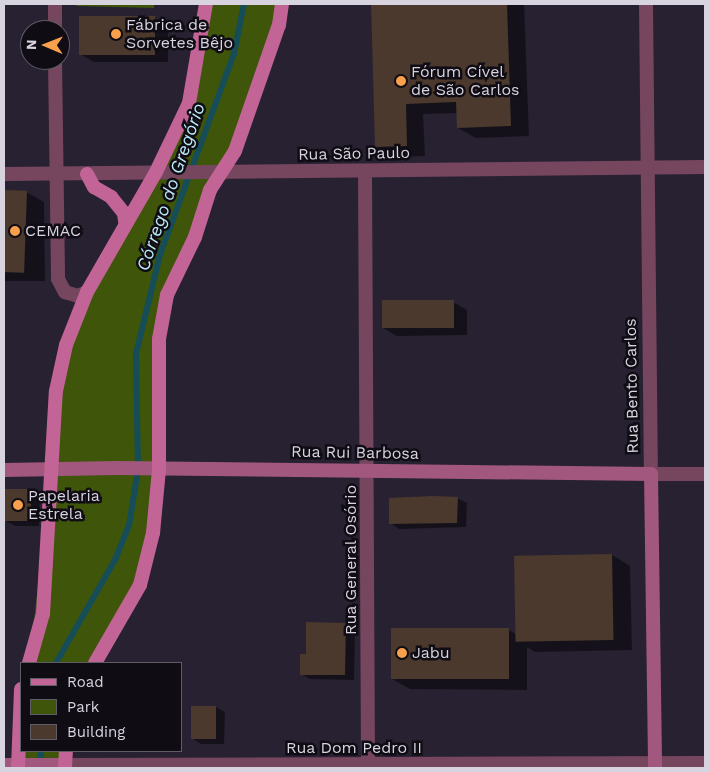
<!DOCTYPE html>
<meta charset="utf-8">
<style>
body{margin:0}
#map{position:relative;width:709px;height:772px;overflow:hidden;background:#272132;font-family:"Work Sans",sans-serif}
div>[style]{position:absolute}
[style*='--x']{left:calc(var(--x)*1px);top:calc(var(--y)*1px);width:calc(var(--w)*1px);rotate:calc(var(--a)*1deg)}
.green>*{inset:0;background:#3e550a}
.shadow>*{inset:0;background:#0007}
.stream>*{height:5.5px;margin:-2.75px;padding:0 2.75px;transform-origin:2.75px;border-radius:2.75px;background:#154d59}
.building>*{inset:0;background:#4a392c;transform-origin:0 0}
.minor>*{height:14px;margin:-7px;padding:0 7px;transform-origin:7px;border-radius:7px;background:#75465e}
.tertiary>*{height:14px;margin:-7px;padding:0 7px;transform-origin:7px;border-radius:7px;background:#75465e}
.secondary>*{height:14px;margin:-7px;padding:0 7px;transform-origin:7px;border-radius:7px;background:#a1577e}
.primary>*{height:14px;margin:-7px;padding:0 7px;transform-origin:7px;border-radius:7px;background:#c36497}
.dots>*{width:14px;height:14px;translate:-50% -50%;box-sizing:border-box;border:2px solid #0f0c14;border-radius:50%}
span{translate:-50% -50%;white-space:nowrap;text-align:center;line-height:1.15;-webkit-text-stroke:5px #0f0c14;paint-order:stroke}
.poi-label{font-size:16px;color:#d7d3df}
.left{translate:0 -50%;text-align:left}
.street-label{font-size:16px;color:#d7d3df}
.water-label{font-size:18px;color:#bbebf7;font-style:italic}
.frame{position:absolute;inset:0;border:5px solid #d7d3df;pointer-events:none}
.legend{position:absolute;left:20px;top:662px;width:162px;height:90px;box-sizing:border-box;background:#0f0c14;border:1px solid #5f5c65;margin:0;padding:6px 9px;list-style:none;font-size:15px;color:#d7d3df}
.legend li{display:flex;align-items:center;gap:10px;height:25px}
.legend b{width:25px;border:1px solid #5f5c65}
.north{position:absolute;left:20px;top:20px;width:50px;height:50px;box-sizing:border-box;background:#0f0c14;border:1px solid #5f5c65;border-radius:50%;rotate:271deg;font-size:14px;font-weight:700;line-height:20px;text-align:center;color:#d7d3df}
.north::after{content:'';display:block;margin:auto;width:18px;height:22px;background:#f9a04c;clip-path:polygon(50% 0,100% 100%,50% 72%,0 100%)}
</style>
<div id="map">
<div class="green">
<i style="clip-path:polygon(75px 4px,154px 4px,154px 8px,77px 6px)"></i>
<i style="clip-path:polygon(206px 4px,282px 4px,235px 151px,167px 295px,159px 469px,140px 585px,95px 663px,29px 663px,66px 345px,189px 103px)"></i>
<i style="clip-path:polygon(21px 751px,66px 751px,65px 765px,18px 768px)"></i>
</div>
<div class="shadow">
<i style="clip-path:polygon(372px 4px,524px 4px,529px 136px,476px 138px,458px 128px,457px 113px,423px 114px,425px 156px,395px 157px,377px 147px)"></i>
<i style="clip-path:polygon(154px 18px,168px 26px,168px 62px,94px 62px,80px 54px)"></i>
<i style="clip-path:polygon(4px 191px,26px 192px,44px 202px,45px 281px,4px 281px)"></i>
<i style="clip-path:polygon(453px 302px,467px 310px,467px 335px,397px 336px,383px 328px)"></i>
<i style="clip-path:polygon(30px 490px,40px 495px,39px 526px,15px 526px,6px 521px)"></i>
<i style="clip-path:polygon(457px 498px,467px 503px,466px 527px,399px 529px,390px 523px)"></i>
<i style="clip-path:polygon(612px 555px,630px 566px,632px 650px,535px 652px,527px 647px,527px 690px,410px 689px,392px 679px,509px 630px,517px 635px)"></i>
<i style="clip-path:polygon(346px 624px,355px 629px,354px 680px,310px 679px,301px 674px,308px 655px)"></i>
<i style="clip-path:polygon(192px 707px,216px 707px,225px 712px,224px 744px,201px 744px,192px 738px)"></i>
</div>
<div class="stream">
<i style="--x:56;--y:663;--w:119;--a:-60.2"></i>
<i style="--x:115;--y:560;--w:37;--a:-68"></i>
<i style="--x:129;--y:526;--w:57;--a:-80.9"></i>
<i style="--x:138;--y:470;--w:116;--a:-91"></i>
<i style="--x:136;--y:354;--w:102;--a:-76.4"></i>
<i style="--x:160;--y:255;--w:214;--a:-69.8"></i>
<i style="--x:234;--y:54;--w:51;--a:-78.7"></i>
<i style="--x:40;--y:764;--w:13;--a:-86"></i>
</div>
<div class="building">
<i style="clip-path:polygon(371px 4px,507px 4px,511px 126px,457px 128px,456px 102px,406px 104px,407px 146px,375px 147px)"></i>
<i style="left:79px;top:16px;width:76px;height:39px"></i>
<i style="left:4px;top:190px;width:23px;height:82px;rotate:2deg"></i>
<i style="left:382px;top:300px;width:72px;height:28px"></i>
<i style="left:5px;top:489px;width:26px;height:32px"></i>
<i style="clip-path:polygon(433px 496px,458px 497px,457px 523px,389px 524px,389px 498px)"></i>
<i style="left:612px;top:554px;width:86px;height:98px;rotate:89deg"></i>
<i style="clip-path:polygon(306px 622px,346px 623px,345px 675px,300px 675px,300px 654px,306px 654px)"></i>
<i style="left:391px;top:628px;width:118px;height:51px"></i>
<i style="left:191px;top:706px;width:25px;height:33px"></i>
</div>
<div class="minor">
<i style="--x:55;--y:30;--w:26;--a:-90"></i>
<i style="--x:55;--y:60;--w:219;--a:89.2"></i>
<i style="--x:58;--y:279;--w:15;--a:62"></i>
<i style="--x:65;--y:292;--w:14;--a:17"></i>
<i style="--x:78;--y:296;--w:10;--a:-24"></i>
</div>
<div class="tertiary">
<i style="--x:646;--y:4;--w:470;--a:89.4"></i>
<i style="--x:651;--y:474;--w:54;--a:0"></i>
<i style="--x:365;--y:171;--w:597;--a:89.71"></i>
<i style="--x:4;--y:174;--w:701;--a:-0.57"></i>
<i style="--x:65;--y:765;--w:640;--a:-0.18"></i>
</div>
<div class="secondary">
<i style="--x:4;--y:470;--w:113;--a:-1"></i>
<i style="--x:117;--y:468;--w:534;--a:0.64"></i>
<i style="--x:651;--y:474;--w:294;--a:89.2"></i>
<i style="--x:4;--y:765;--w:61;--a:0"></i>
</div>
<div class="primary">
<i style="--x:87;--y:174;--w:15;--a:62"></i>
<i style="--x:94;--y:187;--w:20;--a:30"></i>
<i style="--x:111;--y:197;--w:21;--a:51"></i>
<i style="--x:124;--y:213;--w:8;--a:83"></i>
<i style="--x:29;--y:663;--w:51;--a:-74.1"></i>
<i style="--x:43;--y:614;--w:223;--a:-86.7"></i>
<i style="--x:56;--y:391;--w:47;--a:-77.7"></i>
<i style="--x:66;--y:345;--w:57;--a:-68.4"></i>
<i style="--x:87;--y:292;--w:138;--a:-60.1"></i>
<i style="--x:156;--y:172;--w:76;--a:-64.4"></i>
<i style="--x:189;--y:103;--w:100;--a:-80.3"></i>
<i style="--x:95;--y:663;--w:90;--a:-60"></i>
<i style="--x:140;--y:585;--w:54;--a:-76"></i>
<i style="--x:153;--y:533;--w:64;--a:-84.6"></i>
<i style="--x:159;--y:469;--w:130;--a:-90"></i>
<i style="--x:159;--y:339;--w:45;--a:-79.7"></i>
<i style="--x:167;--y:295;--w:64;--a:-64.2"></i>
<i style="--x:195;--y:237;--w:49;--a:-72.3"></i>
<i style="--x:210;--y:190;--w:46;--a:-57.3"></i>
<i style="--x:235;--y:151;--w:133;--a:-70.8"></i>
<i style="--x:279;--y:25;--w:21;--a:-82"></i>
<i style="--x:18;--y:768;--w:79;--a:-87.8"></i>
<i style="--x:65;--y:768;--w:17;--a:-87"></i>
</div>
<div class="dots">
<i style="left:116px;top:34px;background:#f9a04c"></i>
<i style="left:401px;top:81px;background:#f9a04c"></i>
<i style="left:15px;top:231px;background:#f9a04c"></i>
<i style="left:18px;top:505px;background:#f9a04c"></i>
<i style="left:402px;top:653px;background:#f9a04c"></i>
</div>
<div class="poi-label">
<span class="left" style="left:126px;top:34px">Fábrica de<br>Sorvetes Bêjo</span>
<span class="left" style="left:411px;top:81px">Fórum Cível<br>de São Carlos</span>
<span class="left" style="left:25px;top:231px">CEMAC</span>
<span class="left" style="left:28px;top:505px">Papelaria<br>Estrela</span>
<span class="left" style="left:412px;top:653px">Jabu</span>
</div>
<div class="street-label">
<span style="left:354px;top:154px;rotate:-1deg">Rua São Paulo</span>
<span style="left:632px;top:386px;rotate:-91deg">Rua Bento Carlos</span>
<span style="left:355px;top:453px;rotate:1deg">Rua Rui Barbosa</span>
<span style="left:351px;top:560px;rotate:-90deg">Rua General Osório</span>
<span style="left:354px;top:748px">Rua Dom Pedro II</span>
</div>
<div class="water-label">
<span style="left:171px;top:187px;rotate:-71deg">Córrego do Gregório</span>
</div>
<div class="frame"></div>
<ul class="legend">
<li><b style="height:6px;background:#c36497"></b>Road</li>
<li><b style="height:14px;background:#3e550a"></b>Park</li>
<li><b style="height:14px;background:#4a392c"></b>Building</li>
</ul>
<div class="north">N</div>
</div>
